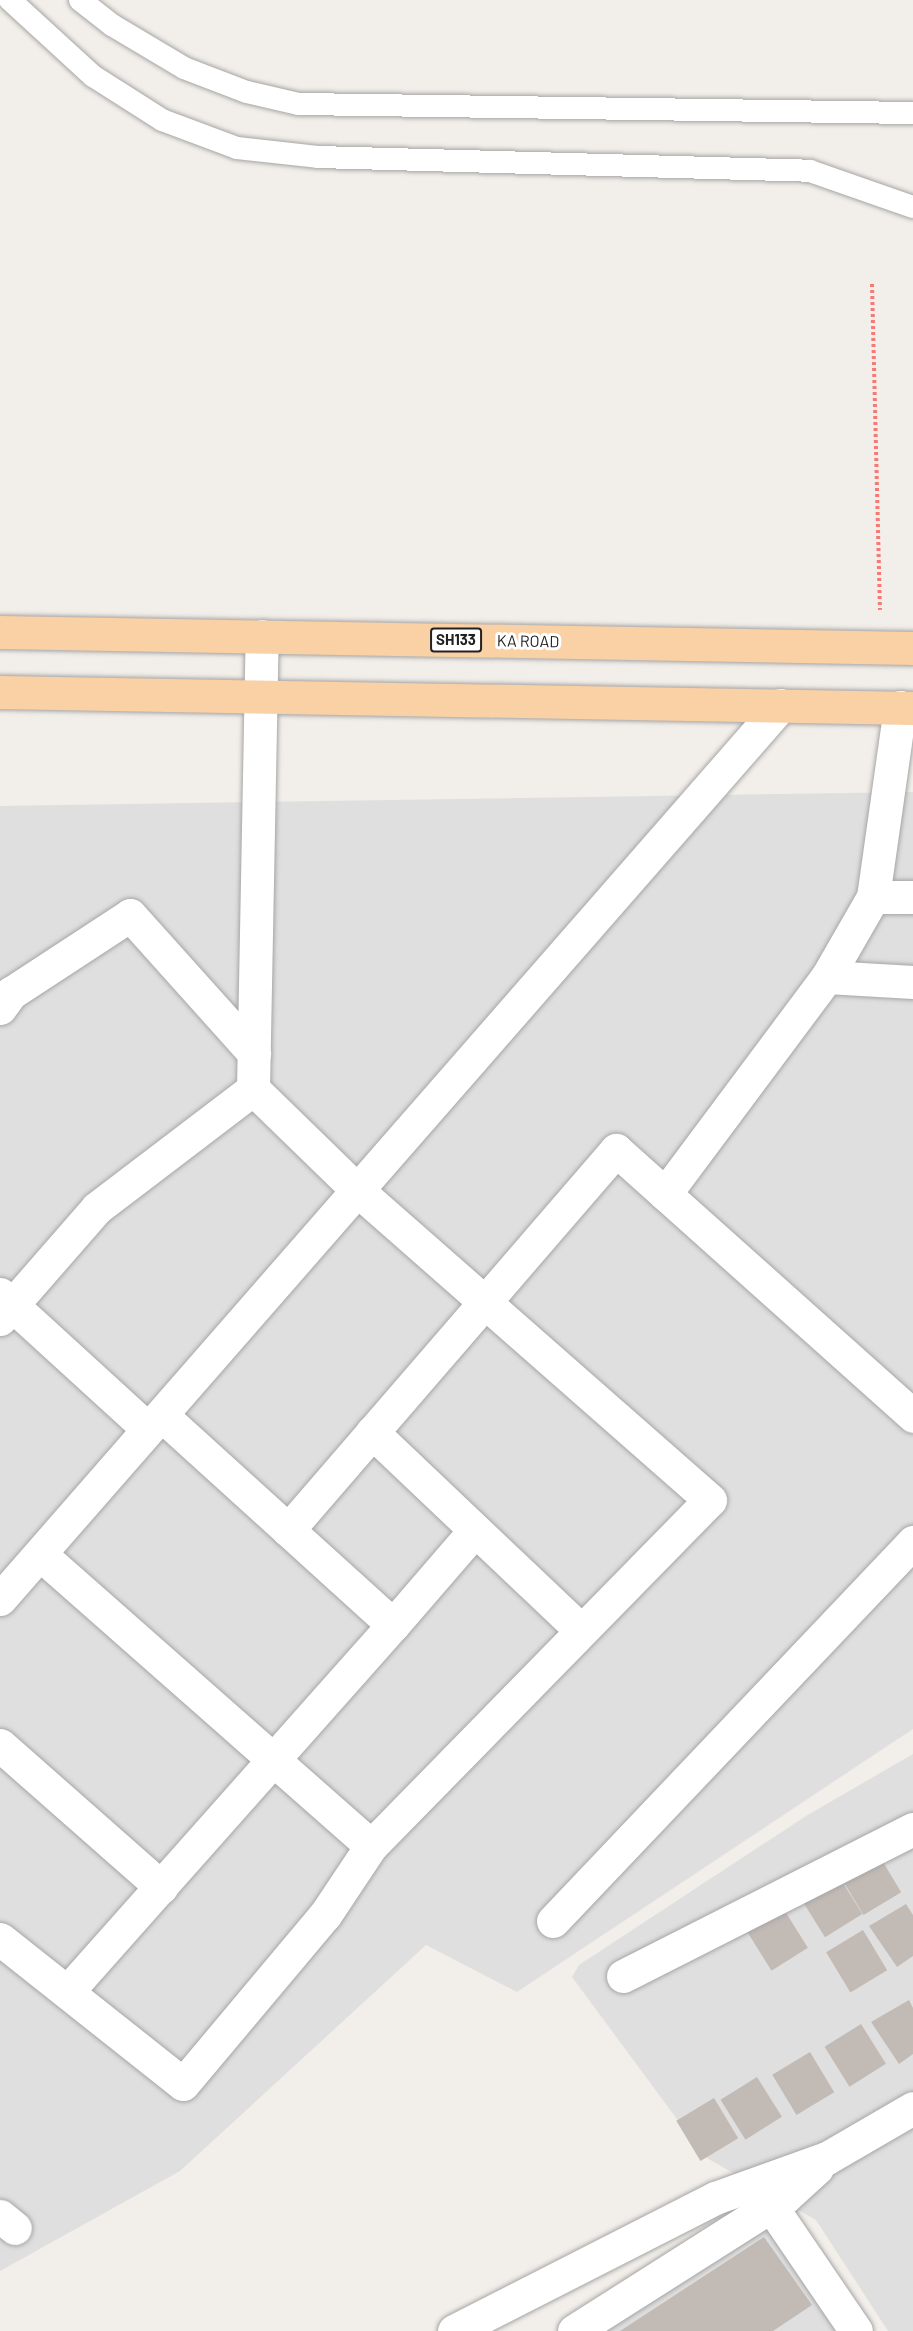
<!DOCTYPE html>
<style>
body{margin:0}
#map{position:relative;width:913px;height:2331px;overflow:hidden;background:#f2eee9;font-family:Barlow,sans-serif}
div>[style]{position:absolute}
[style*='--x']{left:calc(var(--x)*1px);top:calc(var(--y)*1px);width:calc(var(--w)*1px);rotate:calc(var(--a)*1deg)}
.residential>*{inset:0;background:#e0dfdf}
.building>*{inset:0;background:#c2bab5;transform-origin:0 0}
.path>*{height:4px;margin-top:-2px;transform-origin:0;background:repeating-linear-gradient(90deg,#f77974 0 3px,transparent 0 6px)}
.roads{filter:drop-shadow(0 0 2px #a6a6a6) drop-shadow(0 0 2px #a6a6a6)}
.lane>*{height:22px;margin:-11px;padding:0 11px;transform-origin:11px;border-radius:11px;background:#fff}
.street>*{height:33px;margin:-16.5px;padding:0 16.5px;transform-origin:16.5px;border-radius:16.5px;background:#fff}
.primary>*{height:33px;margin:-16.5px;padding:0 16.5px;transform-origin:16.5px;border-radius:16.5px;background:#fad0a5}
span{translate:-50% -50%;white-space:nowrap;text-align:center;line-height:1.15;-webkit-text-stroke:6px #fff;paint-order:stroke}
.shield-label span{padding:2px 4px;background:#fff;border:2px solid;border-radius:4px;-webkit-text-stroke-width:0}
.shield-label{font-size:15px;color:#222;font-weight:700}
.street-label{font-size:16px;color:#222}
</style>
<div id="map">
<div class="residential">
<i style="clip-path:polygon(913px 792px,913px 1729px,517px 1992px,426px 1945px,180px 2171px,0 2271px,0 806px)"></i>
<i style="clip-path:polygon(913px 1754px,913px 2331px,888px 2331px,816px 2220px,705px 2157px,572px 1977px,579px 1965px,806px 1816px)"></i>
<i style="clip-path:polygon(771px 2225px,844px 2331px,601px 2331px)"></i>
</div>
<div class="building">
<i style="left:877px;top:1852px;width:47px;height:44px;rotate:59deg"></i>
<i style="left:838px;top:1875px;width:46px;height:44px;rotate:58deg"></i>
<i style="clip-path:polygon(906px 1904px,913px 1915px,913px 1956px,897px 1967px,869px 1926px)"></i>
<i style="left:783px;top:1908px;width:47px;height:43px;rotate:58deg"></i>
<i style="left:863px;top:1930px;width:47px;height:43px;rotate:59deg"></i>
<i style="clip-path:polygon(909px 2000px,913px 2008px,913px 2054px,899px 2064px,871px 2022px)"></i>
<i style="left:861px;top:2024px;width:47px;height:43px;rotate:58deg"></i>
<i style="left:810px;top:2052px;width:47px;height:44px;rotate:59deg"></i>
<i style="left:757px;top:2077px;width:47px;height:43px;rotate:58deg"></i>
<i style="left:714px;top:2098px;width:47px;height:44px;rotate:59deg"></i>
<i style="clip-path:polygon(764px 2237px,812px 2305px,773px 2331px,620px 2331px)"></i>
</div>
<div class="path">
<i style="--x:872;--y:284;--w:326;--a:88.6"></i>
</div>
<div class="roads">
<div class="lane">
<i style="--x:10;--y:0;--w:113;--a:42.5"></i>
<i style="--x:93;--y:76;--w:82;--a:32.5"></i>
<i style="--x:162;--y:120;--w:80;--a:20.5"></i>
<i style="--x:237;--y:148;--w:81;--a:6.3"></i>
<i style="--x:318;--y:157;--w:492;--a:1.6"></i>
<i style="--x:810;--y:171;--w:109;--a:19.3"></i>
<i style="--x:80;--y:0;--w:41;--a:38"></i>
<i style="--x:112;--y:25;--w:84;--a:30.8"></i>
<i style="--x:184;--y:68;--w:67;--a:20.9"></i>
<i style="--x:247;--y:92;--w:53;--a:13"></i>
<i style="--x:299;--y:104;--w:614;--a:0.84"></i>
</div>
<div class="street">
<i style="--x:873;--y:897;--w:40;--a:0"></i>
<i style="--x:827;--y:977;--w:86;--a:3.3"></i>
<i style="--x:0;--y:1008;--w:19;--a:-54"></i>
<i style="--x:11;--y:993;--w:142;--a:-33.2"></i>
<i style="--x:130;--y:915;--w:186;--a:48.1"></i>
<i style="--x:665;--y:1194;--w:271;--a:-53.3"></i>
<i style="--x:827;--y:977;--w:92;--a:-60.1"></i>
<i style="--x:873;--y:897;--w:192;--a:-81.9"></i>
<i style="--x:0;--y:1294;--w:200;--a:42.4"></i>
<i style="--x:0;--y:1319;--w:147;--a:-48.9"></i>
<i style="--x:97;--y:1208;--w:196;--a:-37.3"></i>
<i style="--x:372;--y:1432;--w:288;--a:43.5"></i>
<i style="--x:288;--y:1530;--w:502;--a:-49.2"></i>
<i style="--x:616;--y:1150;--w:399;--a:41.8"></i>
<i style="--x:40;--y:1554;--w:441;--a:41.4"></i>
<i style="--x:371;--y:1846;--w:484;--a:-45.6"></i>
<i style="--x:710;--y:1500;--w:470;--a:-138.7"></i>
<i style="--x:357;--y:1190;--w:145;--a:-135.8"></i>
<i style="--x:253;--y:1089;--w:453;--a:-88.9"></i>
<i style="--x:0;--y:1599;--w:1187;--a:-48.86"></i>
<i style="--x:393;--y:1625;--w:125;--a:-49.2"></i>
<i style="--x:0;--y:1745;--w:215;--a:41.4"></i>
<i style="--x:553;--y:1921;--w:523;--a:-46.47"></i>
<i style="--x:0;--y:1939;--w:233;--a:38.4"></i>
<i style="--x:183;--y:2084;--w:221;--a:-50"></i>
<i style="--x:325;--y:1915;--w:83;--a:-56.3"></i>
<i style="--x:623;--y:1976;--w:325;--a:-26.9"></i>
<i style="--x:67;--y:1992;--w:491;--a:-48.4"></i>
<i style="--x:393;--y:1625;--w:313;--a:-137.8"></i>
<i style="--x:771;--y:2206;--w:151;--a:55.8"></i>
<i style="--x:0;--y:2216;--w:19;--a:39"></i>
<i style="--x:454;--y:2331;--w:293;--a:-27"></i>
<i style="--x:715;--y:2198;--w:119;--a:-19.7"></i>
<i style="--x:827;--y:2158;--w:99;--a:-30.2"></i>
<i style="--x:574;--y:2331;--w:250;--a:-32.4"></i>
<i style="--x:785;--y:2197;--w:43;--a:-42.2"></i>
</div>
<div class="primary">
<i style="--x:0;--y:632;--w:913;--a:1"></i>
<i style="--x:0;--y:692;--w:913;--a:1"></i>
</div>
</div>
<div class="shield-label">
<span style="left:456px;top:640px">SH133</span>
</div>
<div class="street-label">
<span style="left:528px;top:641px;rotate:1deg">KA ROAD</span>
</div>
</div>
